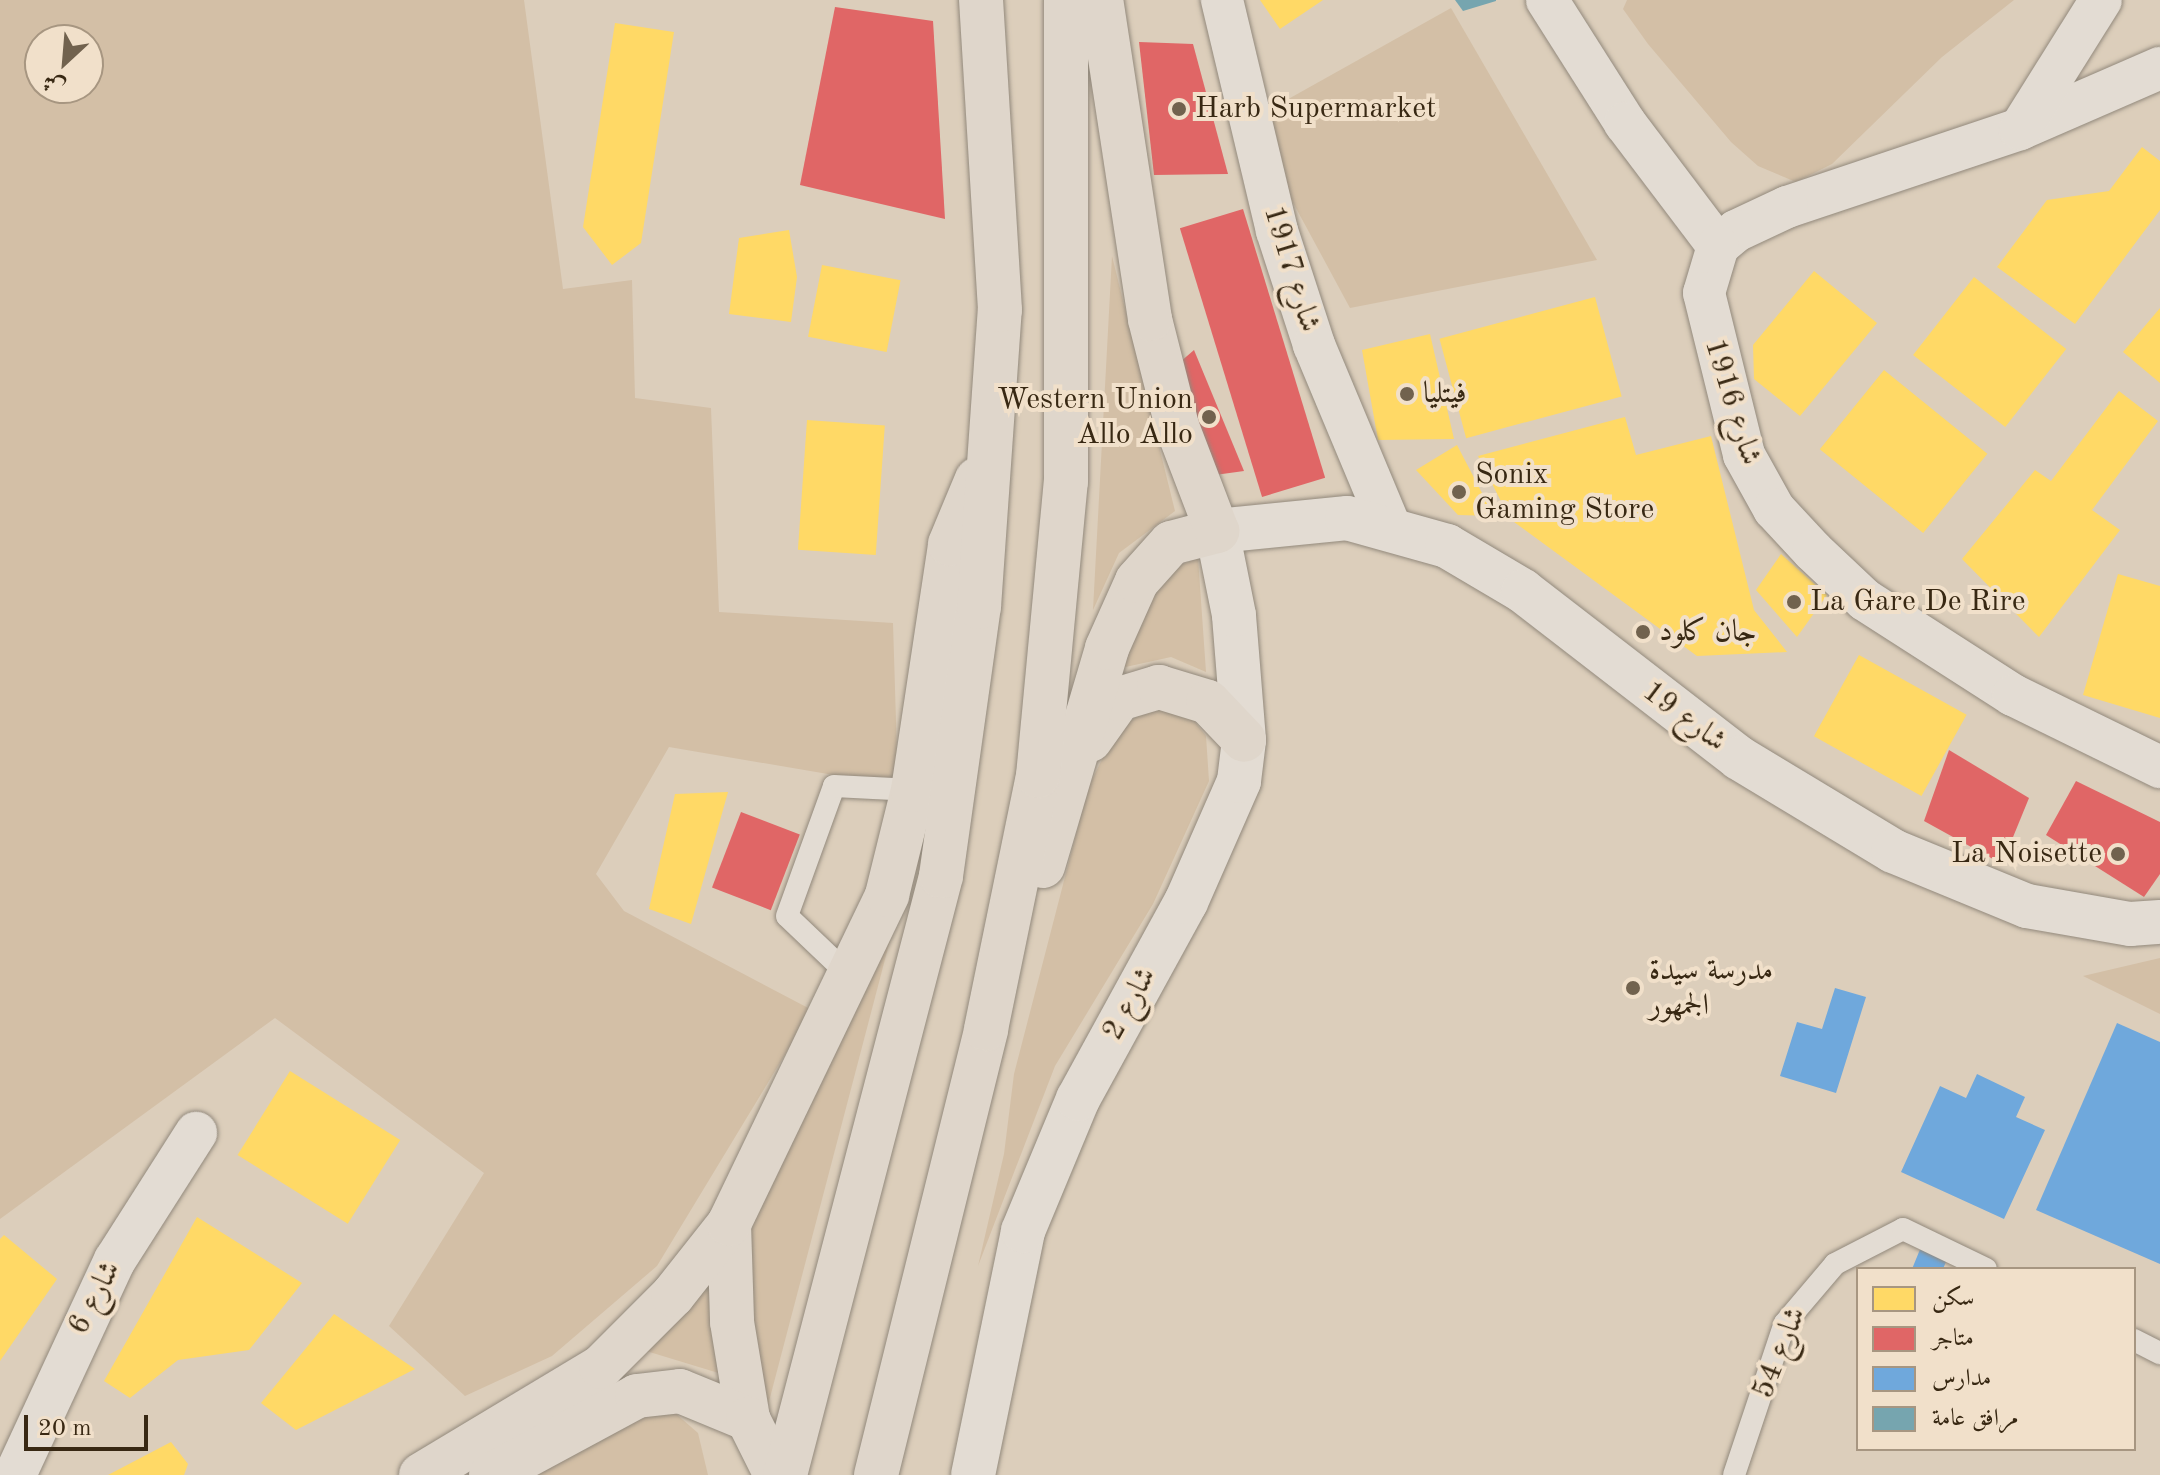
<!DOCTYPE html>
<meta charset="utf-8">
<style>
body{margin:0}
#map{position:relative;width:2160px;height:1475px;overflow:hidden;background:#dccebb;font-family:"Old Standard TT",Amiri,serif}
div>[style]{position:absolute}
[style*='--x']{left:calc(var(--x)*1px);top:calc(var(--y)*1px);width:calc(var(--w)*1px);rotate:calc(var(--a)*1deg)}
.green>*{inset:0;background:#d3bfa6}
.homes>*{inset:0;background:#ffd966;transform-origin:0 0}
.shops>*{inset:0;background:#e06666;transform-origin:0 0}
.schools>*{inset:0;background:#6fa8dc}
.public>*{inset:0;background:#76a5af}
.roads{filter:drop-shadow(0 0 2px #92897c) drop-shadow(0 0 2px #92897c)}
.lane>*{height:22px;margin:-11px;padding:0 11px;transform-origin:11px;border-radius:11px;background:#e3dcd3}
.street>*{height:42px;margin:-21px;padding:0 21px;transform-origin:21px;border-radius:21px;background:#e3dcd3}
.secondary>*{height:44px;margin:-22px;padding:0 22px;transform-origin:22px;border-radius:22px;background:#e3dcd3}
.highway>*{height:44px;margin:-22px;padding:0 22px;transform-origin:22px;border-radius:22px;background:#dfd6cb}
.dots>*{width:22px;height:22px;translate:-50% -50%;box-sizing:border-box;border:4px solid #f1e0ca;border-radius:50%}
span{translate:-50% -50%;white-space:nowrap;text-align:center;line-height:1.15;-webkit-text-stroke:8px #f1e0ca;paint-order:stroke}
.poi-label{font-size:30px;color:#382813}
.left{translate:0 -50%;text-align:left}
.right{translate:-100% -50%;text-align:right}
.street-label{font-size:30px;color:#382813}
.legend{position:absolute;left:1856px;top:1267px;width:280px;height:184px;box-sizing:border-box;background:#f1e0ca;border:2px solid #a79681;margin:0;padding:10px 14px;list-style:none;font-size:24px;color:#382813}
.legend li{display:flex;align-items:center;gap:16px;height:40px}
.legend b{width:40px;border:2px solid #a79681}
.north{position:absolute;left:24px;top:24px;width:80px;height:80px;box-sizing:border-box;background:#f1e0ca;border:2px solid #a79681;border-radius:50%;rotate:206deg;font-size:22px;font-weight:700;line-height:32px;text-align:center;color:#382813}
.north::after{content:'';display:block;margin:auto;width:28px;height:36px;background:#71624e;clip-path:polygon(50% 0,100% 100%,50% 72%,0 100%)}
.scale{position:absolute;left:24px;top:1415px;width:124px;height:36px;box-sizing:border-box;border:4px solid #382813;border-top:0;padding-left:10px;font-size:24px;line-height:28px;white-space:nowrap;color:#382813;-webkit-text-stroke:6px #f1e0ca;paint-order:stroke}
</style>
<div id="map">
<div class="green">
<i style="clip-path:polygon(evenodd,0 0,524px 0,563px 289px,632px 280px,635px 398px,711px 408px,719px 612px,893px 623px,898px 786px,669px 747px,596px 874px,624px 911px,812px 1010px,657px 1266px,552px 1356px,465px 1396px,389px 1326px,484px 1173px,275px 1018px,0 1219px,0 0,40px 40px,88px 40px,88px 88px,40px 88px,40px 40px)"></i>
<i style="clip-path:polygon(1627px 0,2014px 0,1942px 57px,1832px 164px,1796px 182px,1758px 166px,1731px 142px,1648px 44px,1623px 9px)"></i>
<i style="clip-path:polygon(1451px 8px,1597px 260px,1350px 308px,1249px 121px)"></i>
<i style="clip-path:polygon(1112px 256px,1175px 511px,1119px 553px,1093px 610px)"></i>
<i style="clip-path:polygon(1198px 558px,1206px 672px,1171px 657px,1121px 668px,1145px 603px,1173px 568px)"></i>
<i style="clip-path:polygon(1152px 706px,1192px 718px,1206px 736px,1209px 781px,1153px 904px,1055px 1066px,978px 1266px,1004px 1154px,1014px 1074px,1088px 788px,1116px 731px)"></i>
<i style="clip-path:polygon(925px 807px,767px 1409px,748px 1302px,749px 1225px)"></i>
<i style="clip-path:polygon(2160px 958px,2160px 1014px,2083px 976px)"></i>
<i style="clip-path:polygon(711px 1278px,725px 1375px,643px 1350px)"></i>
<i style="clip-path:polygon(646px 1406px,675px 1413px,698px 1433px,708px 1475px,517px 1475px)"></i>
</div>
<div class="homes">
<i style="clip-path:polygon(1260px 0,1323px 0,1280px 29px)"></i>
<i style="clip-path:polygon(615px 23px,674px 32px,641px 243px,612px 265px,583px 227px)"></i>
<i style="clip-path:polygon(2142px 147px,2160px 161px,2160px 210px,2075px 324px,1997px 267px,2047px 200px,2109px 191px)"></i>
<i style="clip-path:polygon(789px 230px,797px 277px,791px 322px,729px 314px,739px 238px)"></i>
<i style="left:822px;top:265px;width:80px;height:73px;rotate:11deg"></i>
<i style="clip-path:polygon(1814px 271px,1877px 323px,1800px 416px,1754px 379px,1753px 345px)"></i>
<i style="left:1974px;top:277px;width:117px;height:99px;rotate:38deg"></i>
<i style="left:1595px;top:297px;width:103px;height:161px;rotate:75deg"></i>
<i style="clip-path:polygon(2160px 308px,2160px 383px,2123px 352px)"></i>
<i style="clip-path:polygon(1430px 334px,1454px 439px,1378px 440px,1362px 350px)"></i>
<i style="left:1884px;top:370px;width:133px;height:102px;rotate:39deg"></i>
<i style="clip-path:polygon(2119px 391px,2158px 421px,2092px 510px,2120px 530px,2039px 637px,1962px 559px,2035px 470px,2051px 481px)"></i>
<i style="clip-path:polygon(1625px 417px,1636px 455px,1711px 436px,1754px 610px,1787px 652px,1697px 656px,1510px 519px,1478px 456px)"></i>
<i style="left:807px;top:420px;width:78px;height:130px;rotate:4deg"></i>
<i style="clip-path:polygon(1457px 445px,1494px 516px,1458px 515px,1416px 470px)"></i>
<i style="clip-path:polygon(1781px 554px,1827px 595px,1797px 637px,1756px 590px)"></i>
<i style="clip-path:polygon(2118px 574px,2160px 586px,2160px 718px,2083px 695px)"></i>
<i style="left:1859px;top:655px;width:123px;height:93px;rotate:29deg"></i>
<i style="clip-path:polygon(728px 792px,691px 924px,649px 909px,675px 794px)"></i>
<i style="left:290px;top:1071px;width:130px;height:99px;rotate:32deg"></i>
<i style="clip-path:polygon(197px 1217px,302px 1283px,249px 1350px,178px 1360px,130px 1398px,104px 1381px)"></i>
<i style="clip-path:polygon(4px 1235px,57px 1279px,0 1361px,0 1239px)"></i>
<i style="clip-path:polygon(334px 1314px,415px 1369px,296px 1430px,261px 1403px)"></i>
<i style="clip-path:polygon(171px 1442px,188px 1464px,184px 1475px,108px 1475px)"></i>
</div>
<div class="shops">
<i style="clip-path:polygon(835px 7px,933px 21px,945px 219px,800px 185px)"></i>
<i style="clip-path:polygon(1139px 42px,1193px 44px,1228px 174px,1154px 175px)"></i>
<i style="left:1243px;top:209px;width:281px;height:66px;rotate:73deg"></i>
<i style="clip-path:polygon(1194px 350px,1244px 471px,1215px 475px,1179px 363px)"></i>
<i style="clip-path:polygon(1949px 750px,2029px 798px,2002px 864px,1924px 821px)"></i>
<i style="clip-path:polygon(2076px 781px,2160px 822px,2160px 874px,2144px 897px,2046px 835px)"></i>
<i style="left:741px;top:812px;width:63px;height:81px;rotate:21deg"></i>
</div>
<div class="schools">
<i style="clip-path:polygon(1835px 988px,1866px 997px,1836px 1093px,1780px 1076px,1797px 1022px,1822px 1029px)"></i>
<i style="clip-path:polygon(2117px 1023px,2160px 1042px,2160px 1264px,2036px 1210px)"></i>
<i style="clip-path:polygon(1977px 1074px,2025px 1097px,2016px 1117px,2045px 1130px,2004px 1219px,1901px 1172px,1940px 1086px,1966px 1098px)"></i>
<i style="clip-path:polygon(1921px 1247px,1948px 1257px,1943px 1269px,1912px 1269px)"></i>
</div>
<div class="public">
<i style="clip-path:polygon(1455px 0,1496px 0,1496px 1px,1463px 11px)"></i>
</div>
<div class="roads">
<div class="lane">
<i style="--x:851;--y:977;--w:88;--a:-136.4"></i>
<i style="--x:787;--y:916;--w:138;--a:-70.1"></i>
<i style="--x:834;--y:786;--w:79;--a:2.9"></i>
<i style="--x:2134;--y:1340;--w:29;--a:27"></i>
<i style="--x:1734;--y:1475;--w:160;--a:-71.5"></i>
<i style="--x:1785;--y:1323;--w:77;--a:-49.7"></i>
<i style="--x:1835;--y:1264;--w:76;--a:-27.2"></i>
<i style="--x:1903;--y:1229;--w:92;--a:25.7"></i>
</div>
<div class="street">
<i style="--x:1222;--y:0;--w:237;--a:76.6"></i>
<i style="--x:1277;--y:231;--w:120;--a:72"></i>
<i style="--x:1314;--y:345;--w:199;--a:67.3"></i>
<i style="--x:1547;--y:0;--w:146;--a:57.6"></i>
<i style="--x:1625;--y:123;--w:154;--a:52.9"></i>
<i style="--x:2160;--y:68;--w:153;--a:156.5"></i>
<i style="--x:2020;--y:129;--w:246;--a:161.5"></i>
<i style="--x:1787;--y:207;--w:56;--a:154.8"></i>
<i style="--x:1736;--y:231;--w:23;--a:140"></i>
<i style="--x:1718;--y:246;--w:49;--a:106.6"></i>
<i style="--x:1704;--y:293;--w:167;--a:76.1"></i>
<i style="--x:1744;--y:455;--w:62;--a:60.9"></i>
<i style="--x:1774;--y:509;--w:57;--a:47.1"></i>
<i style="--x:1813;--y:551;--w:71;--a:43.3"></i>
<i style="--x:1865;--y:600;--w:176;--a:32.7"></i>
<i style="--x:2013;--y:695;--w:164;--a:26.1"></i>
<i style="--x:2020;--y:129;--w:152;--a:-57.9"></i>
<i style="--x:15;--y:1475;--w:237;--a:-65.1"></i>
<i style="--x:115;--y:1260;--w:151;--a:-57.5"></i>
</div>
<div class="secondary">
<i style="--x:973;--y:1475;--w:249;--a:-78.4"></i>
<i style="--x:1023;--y:1231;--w:143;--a:-67.4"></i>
<i style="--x:1078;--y:1099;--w:225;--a:-61.3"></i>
<i style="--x:1186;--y:902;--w:132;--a:-66.3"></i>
<i style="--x:1239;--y:781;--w:41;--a:-83"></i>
<i style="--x:1244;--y:740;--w:125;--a:-94.6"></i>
<i style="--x:1234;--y:615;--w:86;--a:-101.4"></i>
<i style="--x:1217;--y:531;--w:131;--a:-5.7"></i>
<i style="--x:1347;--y:518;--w:104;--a:15.6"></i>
<i style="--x:1447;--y:546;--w:88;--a:30.6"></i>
<i style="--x:1523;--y:591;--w:273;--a:37.7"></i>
<i style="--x:1739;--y:758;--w:180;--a:31.1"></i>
<i style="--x:1893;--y:851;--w:145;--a:22.3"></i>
<i style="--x:2027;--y:906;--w:105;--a:9.9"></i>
<i style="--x:2130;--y:924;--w:30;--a:-4"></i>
</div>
<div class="highway">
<i style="--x:1090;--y:740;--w:50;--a:-54.7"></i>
<i style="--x:1119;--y:699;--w:42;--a:-16.7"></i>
<i style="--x:1159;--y:687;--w:51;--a:17"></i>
<i style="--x:1208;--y:702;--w:52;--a:46.5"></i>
<i style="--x:1043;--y:866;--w:227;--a:-73.6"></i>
<i style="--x:1107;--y:648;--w:73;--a:-65.9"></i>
<i style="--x:1137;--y:581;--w:51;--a:-48.2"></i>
<i style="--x:1171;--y:543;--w:48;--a:-14.6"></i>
<i style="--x:1217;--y:531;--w:112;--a:-110.9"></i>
<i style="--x:1177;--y:426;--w:110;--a:-104.2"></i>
<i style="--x:1150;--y:319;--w:323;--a:-98.7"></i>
<i style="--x:729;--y:1224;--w:98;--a:88.2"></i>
<i style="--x:732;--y:1322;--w:98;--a:80.6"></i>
<i style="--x:421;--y:1475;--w:210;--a:-31"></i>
<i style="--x:601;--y:1367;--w:102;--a:-45"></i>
<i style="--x:673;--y:1295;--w:90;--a:-51.7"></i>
<i style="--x:729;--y:1224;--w:365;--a:-64.3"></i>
<i style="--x:887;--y:895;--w:108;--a:-76.1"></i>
<i style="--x:913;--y:790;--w:249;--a:-81.4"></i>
<i style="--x:950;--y:544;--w:70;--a:-67.4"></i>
<i style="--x:491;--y:1475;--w:166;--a:-28.4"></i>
<i style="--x:637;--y:1396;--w:43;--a:-6.6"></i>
<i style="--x:680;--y:1391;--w:74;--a:22.4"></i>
<i style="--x:748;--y:1419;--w:63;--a:63.4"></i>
<i style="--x:785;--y:1475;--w:619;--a:-75.4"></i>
<i style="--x:941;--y:876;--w:272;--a:-82"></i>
<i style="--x:979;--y:607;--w:298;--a:-86"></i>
<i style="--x:1000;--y:310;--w:311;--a:-93.5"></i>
<i style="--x:876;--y:1475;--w:459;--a:-76.1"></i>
<i style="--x:986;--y:1029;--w:258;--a:-78.4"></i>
<i style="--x:1038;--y:776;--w:295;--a:-84.6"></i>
<i style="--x:1066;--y:482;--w:482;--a:-90"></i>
</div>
</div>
<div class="dots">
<i style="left:1179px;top:109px;background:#71624e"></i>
<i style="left:1407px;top:394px;background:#71624e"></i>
<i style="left:1209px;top:417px;background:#71624e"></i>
<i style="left:1459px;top:492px;background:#71624e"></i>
<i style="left:1794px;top:602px;background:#71624e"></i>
<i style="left:1643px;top:632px;background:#71624e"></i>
<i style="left:2118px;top:854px;background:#71624e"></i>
<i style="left:1633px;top:988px;background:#71624e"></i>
</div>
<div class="poi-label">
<span class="left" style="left:1195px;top:109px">Harb Supermarket</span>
<span class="left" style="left:1423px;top:394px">فيتليا</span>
<span class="right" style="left:1193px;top:417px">Western Union<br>Allo Allo</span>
<span class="left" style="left:1475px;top:492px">Sonix<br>Gaming Store</span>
<span class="left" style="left:1810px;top:602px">La Gare De Rire</span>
<span class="left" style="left:1659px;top:632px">جان كلود</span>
<span class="right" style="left:2102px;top:854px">La Noisette</span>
<span class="left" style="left:1649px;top:988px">مدرسة سيدة<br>الجمهور</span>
</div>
<div class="street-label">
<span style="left:1291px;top:269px;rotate:73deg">شارع 1917</span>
<span style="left:1732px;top:402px;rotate:73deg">شارع 1916</span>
<span style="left:1684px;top:717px;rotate:37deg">شارع 19</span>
<span style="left:1130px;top:1004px;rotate:-61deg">شارع 2</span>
<span style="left:95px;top:1298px;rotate:-62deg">شارع 6</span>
<span style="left:1780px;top:1353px;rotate:-68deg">شارع 54</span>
</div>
<ul class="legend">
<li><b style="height:22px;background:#ffd966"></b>سكن</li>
<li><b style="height:22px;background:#e06666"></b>متاجر</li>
<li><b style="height:22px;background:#6fa8dc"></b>مدارس</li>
<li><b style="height:22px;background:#76a5af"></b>مرافق عامة</li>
</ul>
<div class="north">ش</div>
<div class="scale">20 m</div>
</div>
